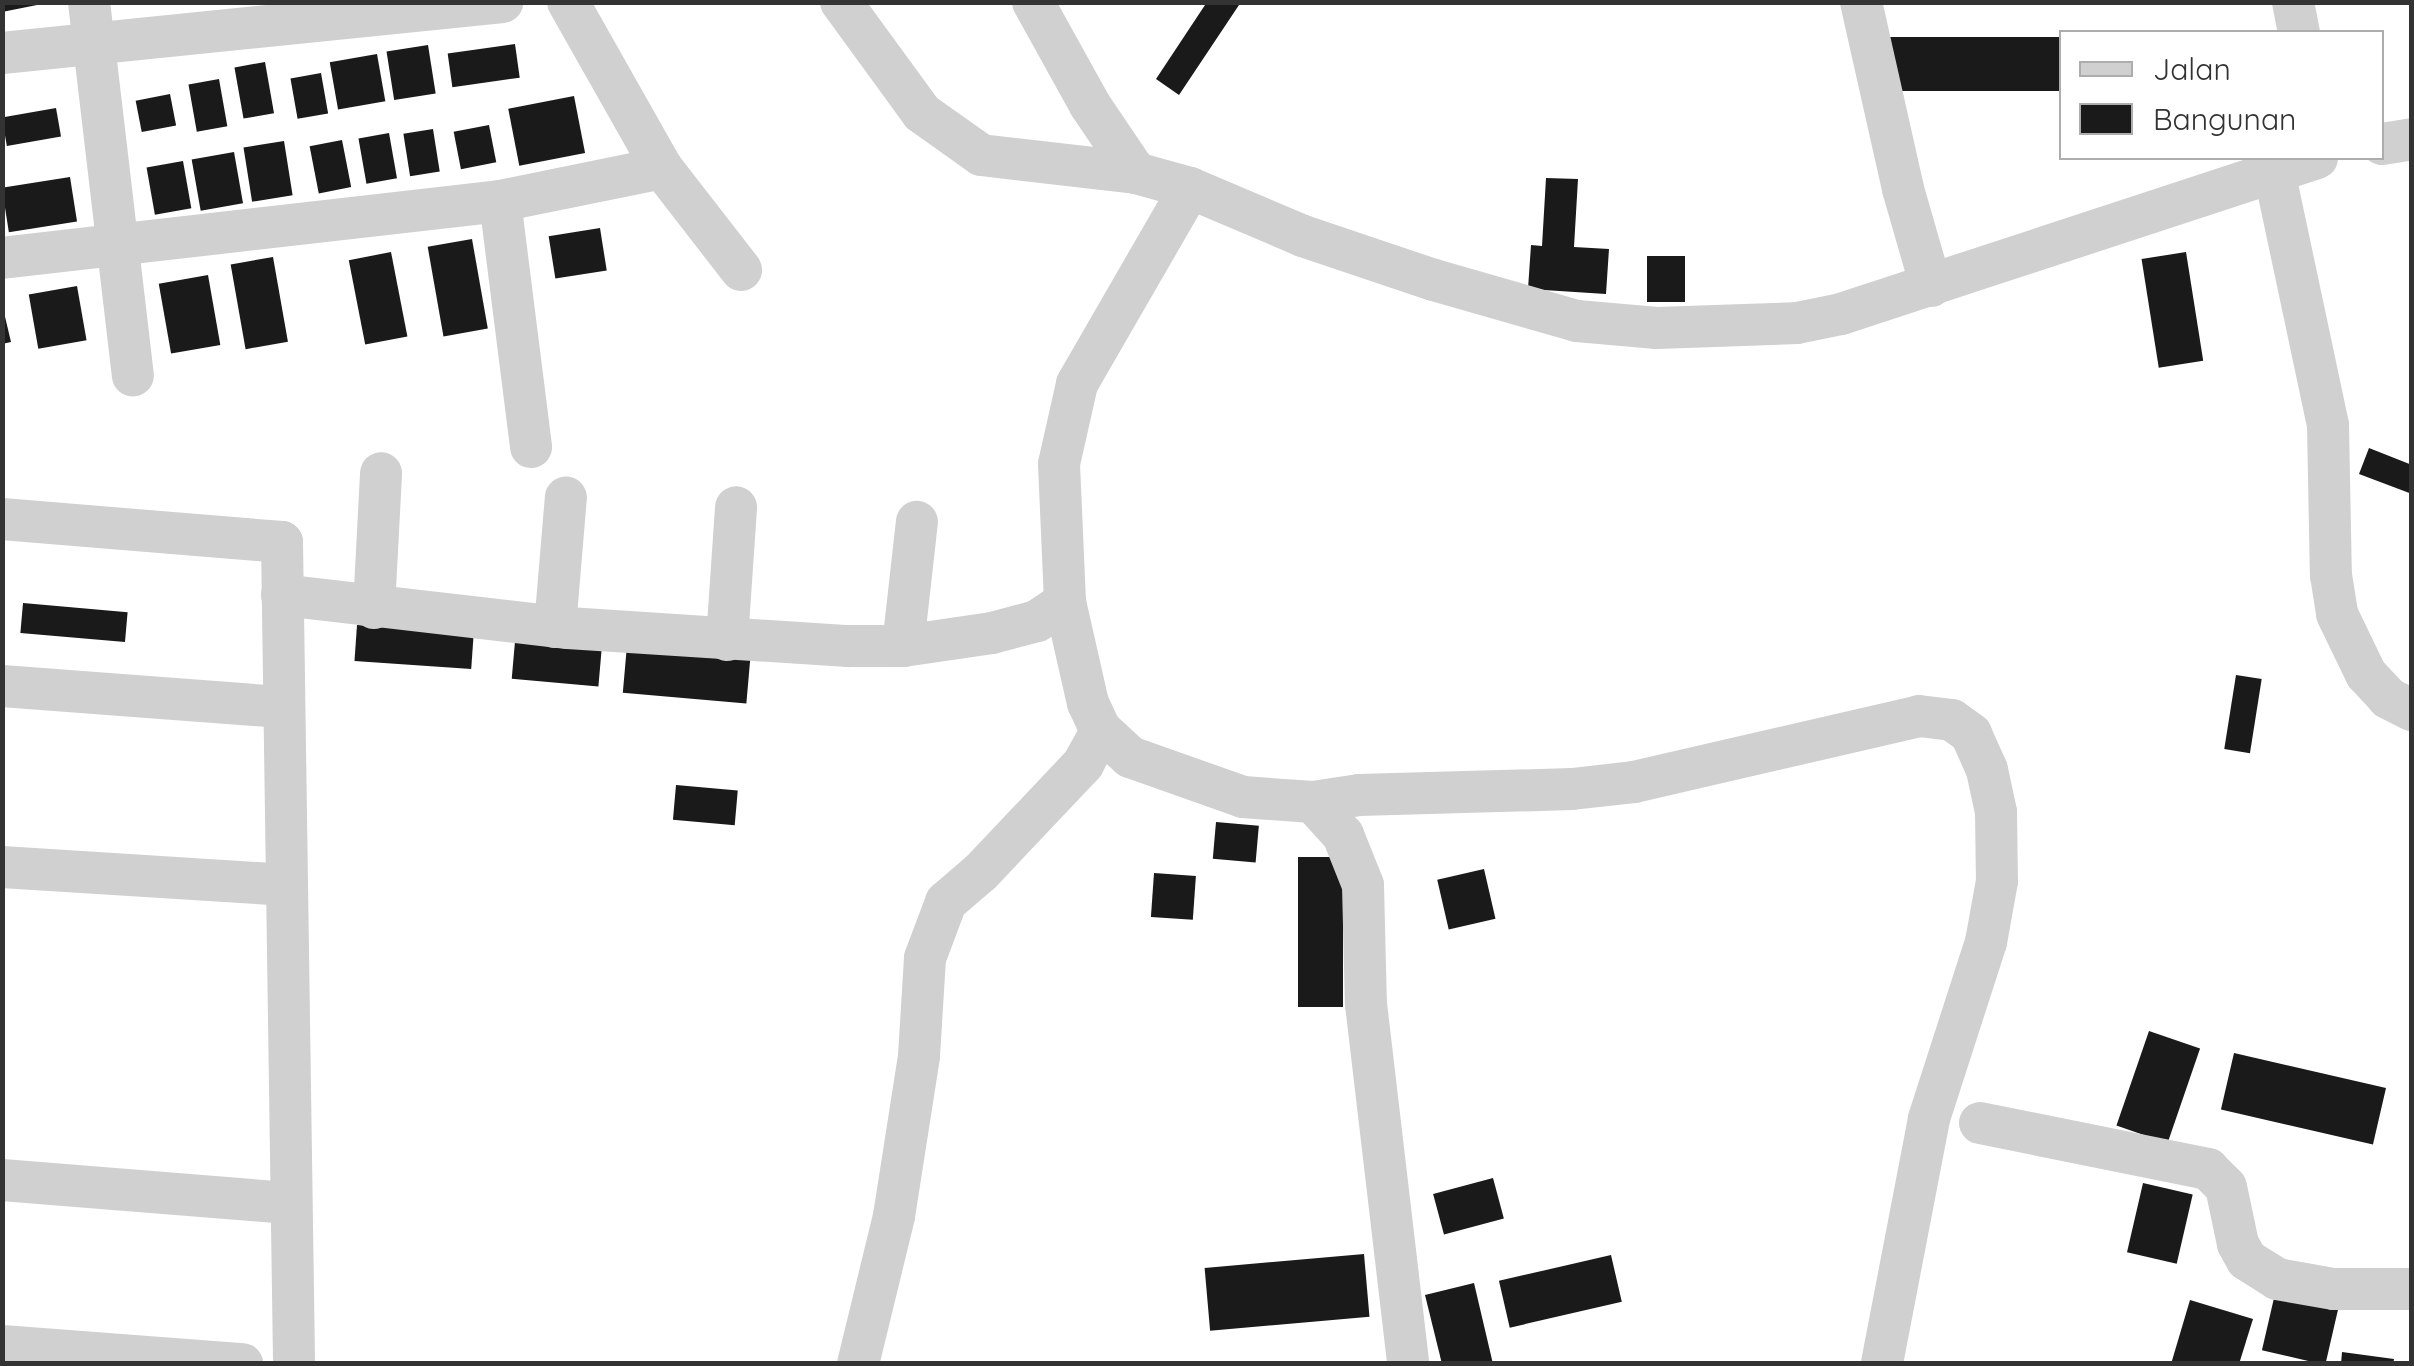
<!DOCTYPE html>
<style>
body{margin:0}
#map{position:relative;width:2414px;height:1366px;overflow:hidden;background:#fff;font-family:Quicksand,sans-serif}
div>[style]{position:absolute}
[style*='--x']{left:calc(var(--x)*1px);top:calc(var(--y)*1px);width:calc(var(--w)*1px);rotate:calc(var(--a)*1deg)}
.building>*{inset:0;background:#1a1a1a;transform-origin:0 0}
.minor>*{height:42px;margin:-21px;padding:0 21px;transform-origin:21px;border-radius:21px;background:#d0d0d0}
span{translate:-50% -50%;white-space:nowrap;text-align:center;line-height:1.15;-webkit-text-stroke:10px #fff;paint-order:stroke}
.frame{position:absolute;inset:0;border:5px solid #333;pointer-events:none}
.legend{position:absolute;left:2059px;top:30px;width:325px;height:130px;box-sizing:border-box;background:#fff;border:2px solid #adadad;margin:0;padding:12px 18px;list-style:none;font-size:30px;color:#333}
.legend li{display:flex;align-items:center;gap:20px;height:50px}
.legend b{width:50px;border:2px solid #adadad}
</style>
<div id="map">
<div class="building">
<i style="clip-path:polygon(2px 2px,42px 2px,42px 4px,2px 12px)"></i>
<i style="clip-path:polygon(1207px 2px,1239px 5px,1179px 95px,1156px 79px)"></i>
<i style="left:2062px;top:37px;width:54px;height:174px;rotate:90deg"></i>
<i style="left:515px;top:44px;width:34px;height:68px;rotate:82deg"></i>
<i style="left:428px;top:45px;width:49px;height:42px;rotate:81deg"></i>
<i style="left:377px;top:54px;width:48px;height:48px;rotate:80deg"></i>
<i style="left:265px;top:62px;width:52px;height:31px;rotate:80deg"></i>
<i style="left:321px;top:73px;width:41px;height:31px;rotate:80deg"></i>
<i style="left:219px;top:79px;width:48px;height:31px;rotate:80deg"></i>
<i style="left:170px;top:94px;width:32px;height:35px;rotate:79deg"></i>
<i style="left:574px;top:96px;width:58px;height:67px;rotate:79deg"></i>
<i style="left:56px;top:108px;width:29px;height:55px;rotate:80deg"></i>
<i style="left:489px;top:125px;width:38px;height:36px;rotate:79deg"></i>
<i style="left:433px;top:129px;width:43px;height:30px;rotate:81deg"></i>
<i style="left:389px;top:133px;width:46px;height:31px;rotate:80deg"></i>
<i style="left:342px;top:140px;width:48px;height:33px;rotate:79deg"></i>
<i style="left:284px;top:141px;width:55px;height:41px;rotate:81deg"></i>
<i style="left:234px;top:152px;width:52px;height:43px;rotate:80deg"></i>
<i style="left:183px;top:161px;width:48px;height:37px;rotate:80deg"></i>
<i style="left:70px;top:177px;width:45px;height:69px;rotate:81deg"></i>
<i style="clip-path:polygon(1546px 178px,1578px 179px,1574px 247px,1609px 249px,1606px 294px,1528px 289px,1531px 245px,1542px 246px)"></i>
<i style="left:600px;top:228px;width:43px;height:52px;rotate:81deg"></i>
<i style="left:472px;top:239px;width:91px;height:45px;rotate:80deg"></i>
<i style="left:391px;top:252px;width:86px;height:43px;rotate:79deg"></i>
<i style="left:2186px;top:252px;width:110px;height:45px;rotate:81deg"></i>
<i style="left:1647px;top:256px;width:38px;height:46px"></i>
<i style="left:273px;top:257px;width:86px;height:43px;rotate:80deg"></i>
<i style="left:208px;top:275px;width:71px;height:50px;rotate:80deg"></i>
<i style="left:77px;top:286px;width:55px;height:49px;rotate:80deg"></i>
<i style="clip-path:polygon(2px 304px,11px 342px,2px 344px)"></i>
<i style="clip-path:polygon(2369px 448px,2412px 465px,2412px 494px,2359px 474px)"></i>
<i style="left:23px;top:603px;width:105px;height:30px;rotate:5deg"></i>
<i style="left:357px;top:625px;width:117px;height:36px;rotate:4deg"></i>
<i style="left:516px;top:630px;width:87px;height:49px;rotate:5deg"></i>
<i style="left:627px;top:645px;width:124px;height:48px;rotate:5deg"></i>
<i style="left:2236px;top:675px;width:26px;height:75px;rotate:9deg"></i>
<i style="left:676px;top:785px;width:62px;height:35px;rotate:5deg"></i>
<i style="left:1216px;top:822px;width:43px;height:37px;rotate:5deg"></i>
<i style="left:1298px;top:857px;width:45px;height:150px"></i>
<i style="left:1484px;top:869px;width:51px;height:48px;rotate:77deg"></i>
<i style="left:1154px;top:873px;width:42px;height:44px;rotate:4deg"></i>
<i style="left:2149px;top:1031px;width:54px;height:100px;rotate:19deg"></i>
<i style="left:2234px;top:1053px;width:156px;height:58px;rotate:13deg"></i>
<i style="left:1493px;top:1178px;width:42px;height:62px;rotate:75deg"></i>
<i style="left:2143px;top:1183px;width:51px;height:71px;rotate:13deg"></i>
<i style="left:1364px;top:1254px;width:63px;height:160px;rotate:85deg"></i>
<i style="left:1611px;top:1255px;width:48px;height:115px;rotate:77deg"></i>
<i style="clip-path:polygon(1474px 1283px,1493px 1364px,1442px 1364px,1425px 1295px)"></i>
<i style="left:2277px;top:1285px;width:65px;height:67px;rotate:13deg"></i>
<i style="clip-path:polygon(2190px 1300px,2253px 1319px,2239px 1364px,2171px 1364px)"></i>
<i style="clip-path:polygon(2342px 1352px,2394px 1359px,2393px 1364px,2341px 1364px)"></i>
</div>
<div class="minor">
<i style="--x:89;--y:2;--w:376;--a:83.3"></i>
<i style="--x:568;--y:2;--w:191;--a:60.5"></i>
<i style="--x:841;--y:2;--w:137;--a:53.9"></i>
<i style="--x:922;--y:113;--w:72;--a:35.4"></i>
<i style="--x:981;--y:155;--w:156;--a:6.6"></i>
<i style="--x:1136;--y:173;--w:56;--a:15.5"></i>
<i style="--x:1190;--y:188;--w:123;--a:23"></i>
<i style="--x:1303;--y:236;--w:138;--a:18.6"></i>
<i style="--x:1434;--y:280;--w:149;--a:16"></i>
<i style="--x:1577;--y:321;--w:80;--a:5"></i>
<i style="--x:1657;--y:328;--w:140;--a:-2"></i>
<i style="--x:1797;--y:323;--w:45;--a:-11.6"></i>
<i style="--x:1841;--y:314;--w:501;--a:-18.15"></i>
<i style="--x:1033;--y:2;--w:118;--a:61"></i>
<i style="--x:1090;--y:105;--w:82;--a:55.9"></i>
<i style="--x:1861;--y:2;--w:192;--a:77.3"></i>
<i style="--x:1903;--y:189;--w:101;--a:73.9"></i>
<i style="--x:2293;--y:2;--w:31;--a:79"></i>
<i style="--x:2;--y:53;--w:503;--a:-5.82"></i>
<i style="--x:2382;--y:144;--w:30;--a:-9"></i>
<i style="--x:2274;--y:171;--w:260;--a:78"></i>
<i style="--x:2328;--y:425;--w:150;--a:88.9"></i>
<i style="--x:2331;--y:575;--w:39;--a:81"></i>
<i style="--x:2337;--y:614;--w:67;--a:64.2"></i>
<i style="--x:2366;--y:674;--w:33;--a:47"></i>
<i style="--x:2388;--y:698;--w:27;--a:27"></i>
<i style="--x:1190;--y:188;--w:226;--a:120"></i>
<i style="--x:1077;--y:384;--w:82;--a:102.7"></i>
<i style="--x:1059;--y:464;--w:138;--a:87.5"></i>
<i style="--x:1065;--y:602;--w:104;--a:77.2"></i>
<i style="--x:1088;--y:703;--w:29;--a:65"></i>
<i style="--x:1100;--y:729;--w:41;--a:43"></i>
<i style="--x:1130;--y:757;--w:120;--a:19.5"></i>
<i style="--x:1243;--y:797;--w:70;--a:4.1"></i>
<i style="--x:1313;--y:802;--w:47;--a:-8.7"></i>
<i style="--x:1359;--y:795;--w:213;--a:-1.6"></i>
<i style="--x:1572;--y:789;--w:62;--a:-6.4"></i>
<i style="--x:1634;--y:782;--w:293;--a:-13"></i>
<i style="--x:1919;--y:716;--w:33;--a:7"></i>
<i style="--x:1952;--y:720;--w:24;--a:36"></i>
<i style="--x:1971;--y:734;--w:39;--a:66"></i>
<i style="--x:1987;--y:770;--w:43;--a:77.9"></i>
<i style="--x:1996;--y:812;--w:69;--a:89.2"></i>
<i style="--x:1997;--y:881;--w:62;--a:100.2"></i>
<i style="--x:1986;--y:942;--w:186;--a:107.9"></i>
<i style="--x:1929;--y:1119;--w:249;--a:100.9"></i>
<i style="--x:500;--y:201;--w:248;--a:82.8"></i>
<i style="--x:2;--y:258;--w:501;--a:-6.53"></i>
<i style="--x:500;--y:201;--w:165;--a:-11.5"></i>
<i style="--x:662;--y:168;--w:129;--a:52.2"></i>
<i style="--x:2;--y:519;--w:281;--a:4.7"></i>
<i style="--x:282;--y:542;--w:822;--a:89.16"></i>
<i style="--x:282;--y:595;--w:288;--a:6.6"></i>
<i style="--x:568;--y:628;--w:281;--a:3.7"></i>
<i style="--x:848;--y:646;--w:55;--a:0"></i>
<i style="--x:903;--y:646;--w:90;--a:-8.3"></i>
<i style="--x:992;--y:633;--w:47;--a:-14.9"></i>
<i style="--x:1037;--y:621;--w:34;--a:-34"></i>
<i style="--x:374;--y:608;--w:135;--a:-87"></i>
<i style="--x:555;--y:627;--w:130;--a:-85.2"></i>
<i style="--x:727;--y:640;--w:133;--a:-86.1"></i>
<i style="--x:903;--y:646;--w:125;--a:-83.6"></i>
<i style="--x:2;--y:686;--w:282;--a:4.3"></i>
<i style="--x:1313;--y:802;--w:45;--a:47.7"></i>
<i style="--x:1343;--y:835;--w:54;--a:68.2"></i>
<i style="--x:1363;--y:885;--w:119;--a:88.6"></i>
<i style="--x:1366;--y:1004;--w:362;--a:83.3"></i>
<i style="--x:2;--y:867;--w:285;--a:3.6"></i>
<i style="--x:1980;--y:1123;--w:233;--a:11.4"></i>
<i style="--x:2208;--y:1169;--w:25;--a:45"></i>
<i style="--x:2226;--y:1187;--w:58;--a:78.1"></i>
<i style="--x:2238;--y:1244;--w:18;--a:61"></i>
<i style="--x:2247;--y:1260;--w:36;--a:32"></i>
<i style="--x:2277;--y:1279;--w:58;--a:10"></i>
<i style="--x:2334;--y:1289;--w:78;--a:0"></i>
<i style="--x:2;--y:1180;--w:290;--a:4.6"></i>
<i style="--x:2;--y:1346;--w:241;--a:4.3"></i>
<i style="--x:858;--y:1364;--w:152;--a:-76.3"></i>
<i style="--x:894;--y:1216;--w:162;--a:-81.1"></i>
<i style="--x:919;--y:1056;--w:98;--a:-86.5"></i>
<i style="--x:925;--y:958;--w:60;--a:-69.4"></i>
<i style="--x:946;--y:902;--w:46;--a:-40.6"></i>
<i style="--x:981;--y:872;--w:149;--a:-46.6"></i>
<i style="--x:1083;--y:764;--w:29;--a:-61"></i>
<i style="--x:1097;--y:739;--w:9;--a:-13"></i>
</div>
<div class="frame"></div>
<ul class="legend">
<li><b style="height:12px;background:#d0d0d0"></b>Jalan</li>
<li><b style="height:28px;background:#1a1a1a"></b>Bangunan</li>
</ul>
</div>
